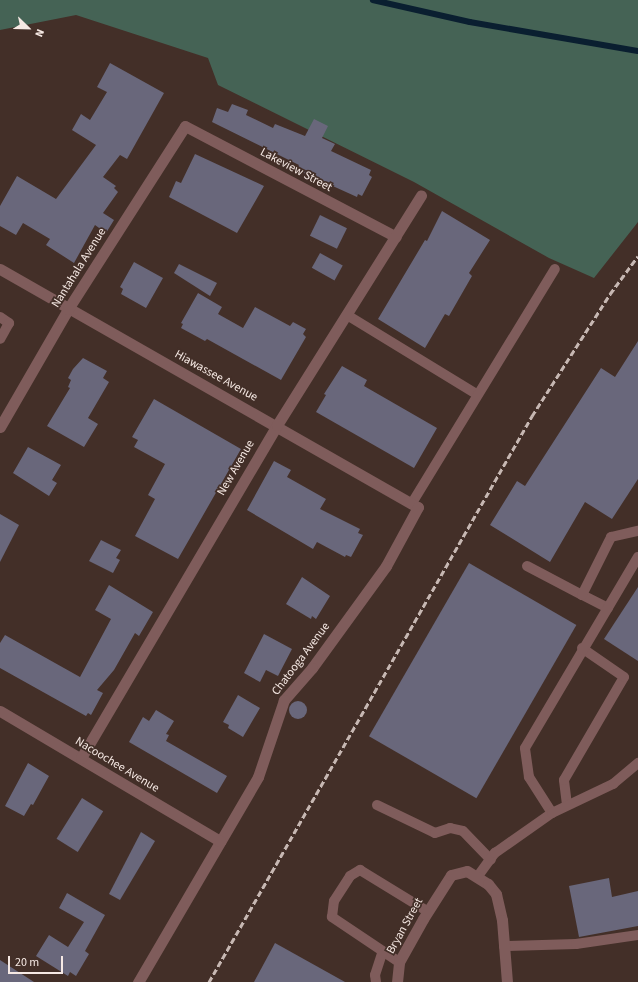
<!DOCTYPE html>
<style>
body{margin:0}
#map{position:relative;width:638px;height:982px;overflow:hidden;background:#432f28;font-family:"Source Sans 3",sans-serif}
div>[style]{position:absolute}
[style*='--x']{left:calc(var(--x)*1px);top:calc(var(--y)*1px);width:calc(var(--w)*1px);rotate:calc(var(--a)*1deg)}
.forest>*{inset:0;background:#456355}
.stream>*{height:5.5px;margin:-2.75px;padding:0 2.75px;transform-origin:2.75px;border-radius:2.75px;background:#0a1f30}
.building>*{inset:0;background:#69677b;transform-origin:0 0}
.round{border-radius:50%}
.service>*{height:10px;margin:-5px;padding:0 5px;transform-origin:5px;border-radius:5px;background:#7f5c5b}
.minor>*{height:11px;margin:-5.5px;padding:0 5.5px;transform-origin:5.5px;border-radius:5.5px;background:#7f5c5b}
.rail>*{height:3px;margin-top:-1.5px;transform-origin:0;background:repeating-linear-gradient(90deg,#c7b8b3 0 6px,transparent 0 9px)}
span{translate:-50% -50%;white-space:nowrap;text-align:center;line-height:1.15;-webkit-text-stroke:3.5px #432f28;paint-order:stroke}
.street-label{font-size:12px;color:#f6e9e4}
.north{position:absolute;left:8px;top:8px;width:40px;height:40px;-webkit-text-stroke:3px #432f28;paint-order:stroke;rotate:113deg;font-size:11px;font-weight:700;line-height:16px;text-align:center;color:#f6e9e4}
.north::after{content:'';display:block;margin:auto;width:14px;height:18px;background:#f6e9e4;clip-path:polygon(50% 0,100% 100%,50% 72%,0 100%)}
.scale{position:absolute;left:8px;top:956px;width:55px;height:18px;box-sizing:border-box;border:2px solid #f6e9e4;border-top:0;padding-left:5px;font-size:12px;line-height:14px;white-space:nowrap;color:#f6e9e4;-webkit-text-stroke:3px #432f28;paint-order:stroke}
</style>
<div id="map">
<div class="forest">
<i style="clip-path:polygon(0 0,638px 0,638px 222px,594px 278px,549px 258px,414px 182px,218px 85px,208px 58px,76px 15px,0 30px)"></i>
</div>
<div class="stream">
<i style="--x:373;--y:0;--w:99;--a:12.8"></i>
<i style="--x:470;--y:22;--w:170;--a:9.8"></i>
</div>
<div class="building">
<i style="clip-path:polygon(110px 63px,164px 93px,127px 159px,120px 155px,103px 177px,116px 186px,114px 188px,118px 192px,103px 213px,114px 220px,106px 233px,95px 225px,74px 263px,46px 245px,50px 239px,23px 223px,16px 235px,0 226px,0 206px,17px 176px,56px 199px,96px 145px,72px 130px,81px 114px,90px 120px,107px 92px,97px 87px)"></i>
<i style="clip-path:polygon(232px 104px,248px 110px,246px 115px,273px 128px,275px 124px,305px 136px,314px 119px,328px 126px,322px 138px,335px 144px,331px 151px,371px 170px,369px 175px,372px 177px,362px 196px,358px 194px,357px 197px,304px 173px,296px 169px,299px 165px,212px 122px,217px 108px,228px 112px)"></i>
<i style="clip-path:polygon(195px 154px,264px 186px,237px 233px,169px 197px,176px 181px,181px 183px)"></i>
<i style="clip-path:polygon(442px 211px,490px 240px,469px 273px,472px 276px,449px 316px,445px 314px,425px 348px,378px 319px,425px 240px,427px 241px)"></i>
<i style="left:320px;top:215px;width:30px;height:23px;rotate:26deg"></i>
<i style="left:320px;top:253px;width:26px;height:17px;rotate:29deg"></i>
<i style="clip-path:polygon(134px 262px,163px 278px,146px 308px,121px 294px,123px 289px,120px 287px)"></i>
<i style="clip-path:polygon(179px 264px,217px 283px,210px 296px,174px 273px)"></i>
<i style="clip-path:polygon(198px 293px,222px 307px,218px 314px,243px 328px,255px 307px,290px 326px,293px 322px,306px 329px,303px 334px,306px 337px,281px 380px,207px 339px,205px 341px,181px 328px,183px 324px,181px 323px)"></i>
<i style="clip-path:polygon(638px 341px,638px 479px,612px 519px,585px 502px,550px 562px,490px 525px,517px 481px,525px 486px,601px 368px,615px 377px)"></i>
<i style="clip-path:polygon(83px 358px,107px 371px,103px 378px,109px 382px,88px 418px,98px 424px,84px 447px,47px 426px,70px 388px,68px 387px,71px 380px,68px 378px,73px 369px)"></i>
<i style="clip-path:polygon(342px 366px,367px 380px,364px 386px,437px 428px,414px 468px,316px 412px,326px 395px,324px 394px)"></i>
<i style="clip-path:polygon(154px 399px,241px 449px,178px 559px,135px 536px,155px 499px,148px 495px,165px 464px,134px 447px,138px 440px,132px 437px)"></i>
<i style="clip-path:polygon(28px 447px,61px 465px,52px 480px,57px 483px,49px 496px,13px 473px)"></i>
<i style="clip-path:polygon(274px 461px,291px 470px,287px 477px,326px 499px,320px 509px,360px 529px,358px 533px,363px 535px,351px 557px,346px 555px,345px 557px,317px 542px,313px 549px,247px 510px)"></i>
<i style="clip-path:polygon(0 514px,19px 525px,0 562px)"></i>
<i style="clip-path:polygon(101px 540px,121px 550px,116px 558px,120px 560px,113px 573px,89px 561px)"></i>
<i style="left:469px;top:563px;width:124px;height:200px;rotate:30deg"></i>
<i style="clip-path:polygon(302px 577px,330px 596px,316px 619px,312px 616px,311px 619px,286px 604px)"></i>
<i style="clip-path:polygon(109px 585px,153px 612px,139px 636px,135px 633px,114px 670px,97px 690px,103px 693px,91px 715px,88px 713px,86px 716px,0 668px,0 643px,5px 635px,80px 677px,111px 619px,95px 610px)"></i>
<i style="clip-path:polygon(638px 587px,638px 661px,604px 639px)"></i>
<i style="clip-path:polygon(264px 634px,292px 649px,278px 676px,266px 670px,260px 682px,244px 673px)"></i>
<i style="clip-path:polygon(238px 695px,260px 708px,243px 737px,228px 728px,229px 725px,223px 722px)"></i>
<i class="round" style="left:289px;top:701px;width:18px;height:18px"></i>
<i style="clip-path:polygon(156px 710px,174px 721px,166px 734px,169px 735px,166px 741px,227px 776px,217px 793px,129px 742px,143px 717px,149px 721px)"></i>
<i style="clip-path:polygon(28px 763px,49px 776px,33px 805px,31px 804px,24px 816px,5px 806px)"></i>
<i style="left:82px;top:798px;width:25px;height:48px;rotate:32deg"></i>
<i style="clip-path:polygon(141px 832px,155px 841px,120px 900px,109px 894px)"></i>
<i style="clip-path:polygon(609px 878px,612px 897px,638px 891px,638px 926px,579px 937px,569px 886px)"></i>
<i style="clip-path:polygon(67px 893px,105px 915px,85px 951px,89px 954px,76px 976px,70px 972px,68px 976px,36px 956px,49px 935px,68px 947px,84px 922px,59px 908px)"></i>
<i style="clip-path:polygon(275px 943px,345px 982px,254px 982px)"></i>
<i style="clip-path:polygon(0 960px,34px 982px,0 982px)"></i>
</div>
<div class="service">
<i style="--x:347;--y:315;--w:153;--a:31.4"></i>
<i style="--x:0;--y:317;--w:11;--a:34"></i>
<i style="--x:9;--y:323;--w:18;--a:119"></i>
<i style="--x:412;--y:503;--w:274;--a:-58.6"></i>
<i style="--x:527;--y:566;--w:62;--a:27.8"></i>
<i style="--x:608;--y:608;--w:29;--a:-153"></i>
<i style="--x:582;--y:595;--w:65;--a:-63.4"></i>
<i style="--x:611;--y:537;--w:28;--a:-13"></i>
<i style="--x:377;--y:805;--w:64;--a:25.8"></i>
<i style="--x:435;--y:833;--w:16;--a:-18"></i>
<i style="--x:450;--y:828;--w:13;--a:13"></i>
<i style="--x:463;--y:831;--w:40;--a:46"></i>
<i style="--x:567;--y:805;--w:25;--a:-97"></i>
<i style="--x:564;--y:780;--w:119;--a:-59.8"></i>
<i style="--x:624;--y:677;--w:51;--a:-145.4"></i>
<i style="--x:552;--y:813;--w:43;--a:-122.6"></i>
<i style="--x:529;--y:777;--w:29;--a:-98"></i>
<i style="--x:525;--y:748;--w:222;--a:-59.4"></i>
<i style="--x:478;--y:876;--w:29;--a:-54"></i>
<i style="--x:495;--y:853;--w:70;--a:-35.1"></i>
<i style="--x:552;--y:813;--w:68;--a:-25.4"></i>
<i style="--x:613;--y:784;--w:33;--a:-40"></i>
<i style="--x:504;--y:946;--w:72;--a:-1.6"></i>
<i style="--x:576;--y:944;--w:63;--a:-8.3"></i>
<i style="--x:399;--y:962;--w:81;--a:-146.1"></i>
<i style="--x:332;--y:917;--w:16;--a:-83"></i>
<i style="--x:334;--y:901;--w:30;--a:-57"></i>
<i style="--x:350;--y:876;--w:12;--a:-31"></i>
<i style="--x:360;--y:870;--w:79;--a:31.5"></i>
<i style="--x:376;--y:982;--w:7;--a:-98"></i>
<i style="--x:375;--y:975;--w:25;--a:-72"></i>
</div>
<div class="minor">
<i style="--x:0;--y:269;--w:481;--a:29.7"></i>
<i style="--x:418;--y:507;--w:67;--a:118.5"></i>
<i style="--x:386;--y:566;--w:126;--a:126"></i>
<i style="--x:312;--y:668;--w:43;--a:131.2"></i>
<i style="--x:284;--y:700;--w:81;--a:108.7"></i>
<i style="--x:258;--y:777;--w:238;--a:120.3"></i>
<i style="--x:0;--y:427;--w:136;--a:-60"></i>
<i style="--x:68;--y:309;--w:217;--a:-57.4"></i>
<i style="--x:185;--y:126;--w:238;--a:27.7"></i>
<i style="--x:0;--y:711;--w:256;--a:30.6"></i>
<i style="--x:81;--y:758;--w:386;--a:-59.5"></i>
<i style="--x:277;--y:425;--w:271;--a:-57.9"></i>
<i style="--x:397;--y:982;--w:20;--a:-84"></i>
<i style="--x:399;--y:962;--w:49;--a:-60.8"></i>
<i style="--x:423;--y:919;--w:52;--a:-57.5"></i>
<i style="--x:451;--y:875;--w:16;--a:-14"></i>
<i style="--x:467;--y:871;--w:25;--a:32"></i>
<i style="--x:488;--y:884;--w:13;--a:51"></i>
<i style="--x:496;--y:894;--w:27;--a:77"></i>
<i style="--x:502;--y:920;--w:62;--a:85.4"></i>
</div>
<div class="rail">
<i style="--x:209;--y:982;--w:652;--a:-60.29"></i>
<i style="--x:532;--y:416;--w:145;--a:-57.4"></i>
<i style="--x:610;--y:294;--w:47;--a:-53.6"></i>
</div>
<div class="street-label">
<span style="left:296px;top:170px;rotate:28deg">Lakeview Street</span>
<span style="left:79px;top:268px;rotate:-58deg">Nantahala Avenue</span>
<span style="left:216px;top:376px;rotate:29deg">Hiawassee Avenue</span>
<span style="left:236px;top:468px;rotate:-60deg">New Avenue</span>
<span style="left:301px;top:659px;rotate:-53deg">Chatooga Avenue</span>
<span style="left:117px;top:765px;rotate:31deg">Nacoochee Avenue</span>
<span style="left:405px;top:926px;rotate:-61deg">Bryan Street</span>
</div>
<div class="north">N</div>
<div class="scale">20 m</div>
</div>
